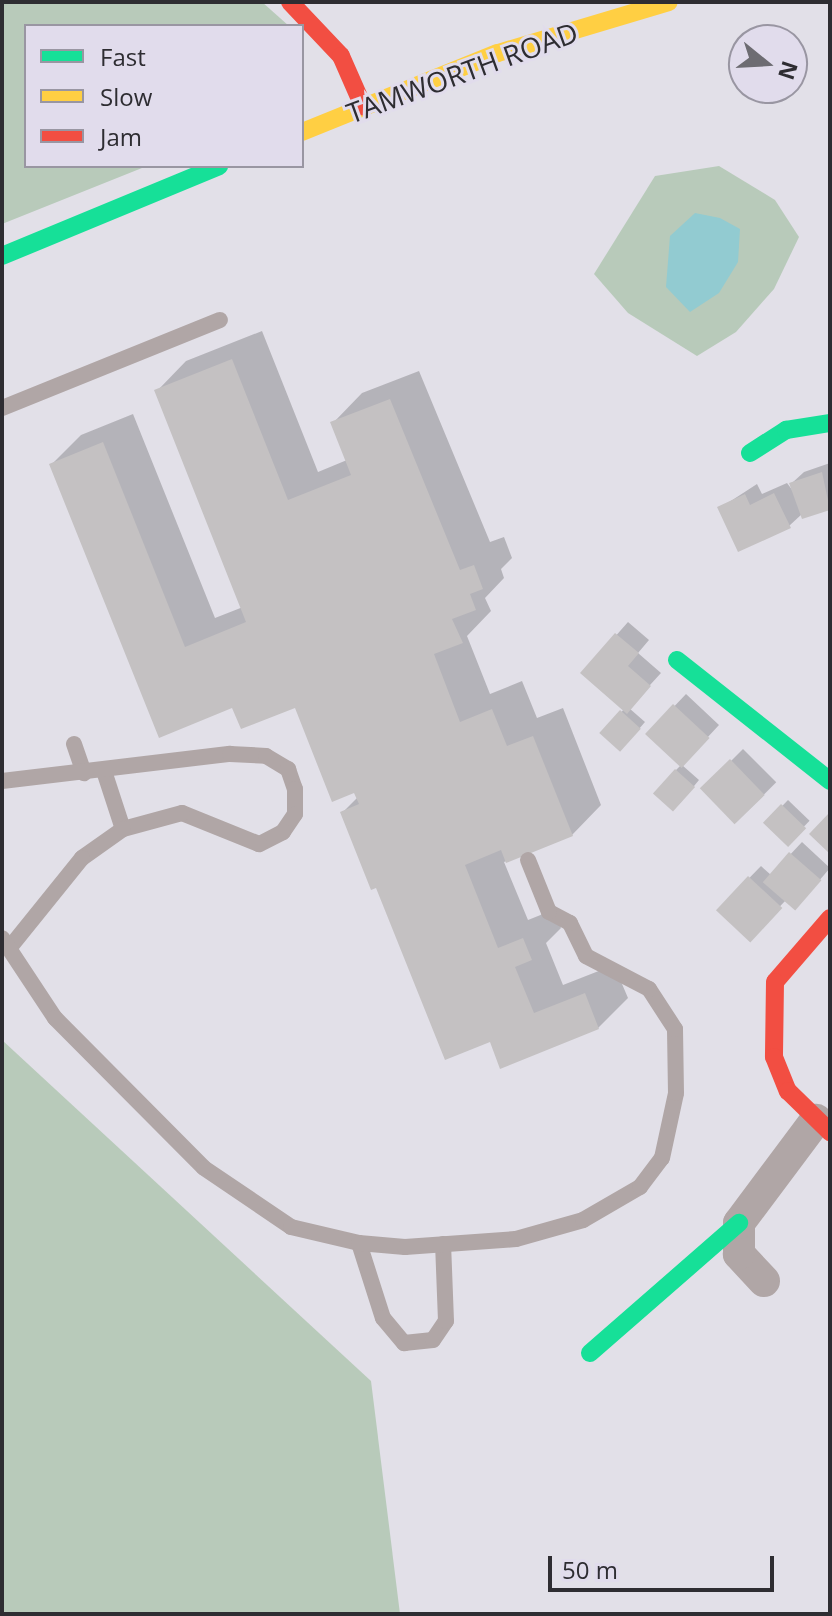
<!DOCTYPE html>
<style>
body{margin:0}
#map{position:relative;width:832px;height:1616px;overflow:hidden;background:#e2e0e8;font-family:"Open Sans",sans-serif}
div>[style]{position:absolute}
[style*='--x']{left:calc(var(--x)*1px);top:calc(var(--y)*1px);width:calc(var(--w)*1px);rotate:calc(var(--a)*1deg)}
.green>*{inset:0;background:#b8caba}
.water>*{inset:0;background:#92cbd1}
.shadow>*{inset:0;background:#0003;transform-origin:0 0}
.building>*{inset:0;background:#c4c1c2;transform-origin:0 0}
.lane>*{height:16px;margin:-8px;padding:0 8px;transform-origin:8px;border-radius:8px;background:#b0a6a6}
.street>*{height:32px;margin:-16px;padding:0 16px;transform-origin:16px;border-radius:16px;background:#b0a6a6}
.fast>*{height:18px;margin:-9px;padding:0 9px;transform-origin:9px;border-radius:9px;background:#16e098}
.slow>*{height:18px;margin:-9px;padding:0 9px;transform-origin:9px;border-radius:9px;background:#ffcf43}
.jam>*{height:18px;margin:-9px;padding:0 9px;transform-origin:9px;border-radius:9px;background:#f24e42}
span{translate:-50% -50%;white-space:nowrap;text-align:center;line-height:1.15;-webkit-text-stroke:6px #e1dcec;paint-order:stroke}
.street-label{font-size:28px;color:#2e2d32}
.frame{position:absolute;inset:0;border:4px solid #2e2d32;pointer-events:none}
.legend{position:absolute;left:24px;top:24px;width:280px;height:144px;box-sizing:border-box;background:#e1dcec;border:2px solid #9996a2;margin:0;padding:10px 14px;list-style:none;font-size:24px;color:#2e2d32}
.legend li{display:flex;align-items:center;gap:16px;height:40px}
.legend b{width:40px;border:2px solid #9996a2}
.north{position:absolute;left:728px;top:24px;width:80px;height:80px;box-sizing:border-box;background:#e1dcec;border:2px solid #9996a2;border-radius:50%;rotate:108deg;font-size:22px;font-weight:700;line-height:32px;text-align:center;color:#2e2d32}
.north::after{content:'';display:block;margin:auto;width:28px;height:36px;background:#6d6c72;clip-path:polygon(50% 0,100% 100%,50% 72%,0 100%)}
.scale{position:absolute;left:548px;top:1556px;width:226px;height:36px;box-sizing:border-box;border:4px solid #2e2d32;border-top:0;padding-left:10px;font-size:24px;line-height:28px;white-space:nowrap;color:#2e2d32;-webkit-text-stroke:6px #e1dcec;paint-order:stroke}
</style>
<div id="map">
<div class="green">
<i style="clip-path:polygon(2px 2px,262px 2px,289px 26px,26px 26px,26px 166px,147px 166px,2px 224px)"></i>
<i style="clip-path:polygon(719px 166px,775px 200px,799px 237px,774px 289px,736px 332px,697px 356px,628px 313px,594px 274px,655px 176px)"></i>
<i style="clip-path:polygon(2px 1040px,371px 1381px,400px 1614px,2px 1614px)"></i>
</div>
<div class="water">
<i style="clip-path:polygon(695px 213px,720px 218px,740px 229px,738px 262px,719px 293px,690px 312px,666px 287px,670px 236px)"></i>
</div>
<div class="shadow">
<i style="clip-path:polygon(262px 331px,318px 472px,347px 460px,333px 423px,362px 393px,419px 371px,490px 542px,504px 537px,512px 558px,501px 569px,504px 578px,485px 598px,491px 611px,467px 636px,490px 694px,522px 681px,537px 718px,563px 708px,601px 805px,572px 835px,504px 862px,528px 920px,553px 910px,561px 928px,546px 943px,563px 985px,614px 965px,628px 998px,598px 1028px,491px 1039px,377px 885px,342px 813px,358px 797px,296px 705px,233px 706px,160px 735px,52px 464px,81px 435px,133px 414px,215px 618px,243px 607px,157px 391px,186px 361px)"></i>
<i style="clip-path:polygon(830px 463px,830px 508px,802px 514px,789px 526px,720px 508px,757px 484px,762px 494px,787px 483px,796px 495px,792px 483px,804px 472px)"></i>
<i style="clip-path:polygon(628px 622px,649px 640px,638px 653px,661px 673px,629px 708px,645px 722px,626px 744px,603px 734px,624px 709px,583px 673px)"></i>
<i style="clip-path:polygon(686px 694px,719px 725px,682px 765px,699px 780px,680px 803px,676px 770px,681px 765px,648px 734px)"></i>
<i style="left:743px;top:749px;width:47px;height:57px;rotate:45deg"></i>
<i style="left:788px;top:800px;width:30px;height:32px;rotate:44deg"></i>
<i style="clip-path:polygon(802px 842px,830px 868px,806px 896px,786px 900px,749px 939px,718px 910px,761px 866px,771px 875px)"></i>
</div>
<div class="building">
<i style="clip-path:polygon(232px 359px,288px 500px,351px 475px,330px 422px,390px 399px,460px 570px,474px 565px,483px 589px,470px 594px,476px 610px,452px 619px,463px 643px,434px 654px,460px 722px,492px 709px,507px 746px,533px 736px,573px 836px,506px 863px,501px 850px,465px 865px,498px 948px,523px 938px,532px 960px,515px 967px,534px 1013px,585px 993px,599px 1029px,500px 1069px,490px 1042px,445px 1060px,376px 888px,371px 890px,340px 812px,359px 804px,354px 793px,332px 802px,295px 708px,241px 729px,232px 708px,159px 738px,49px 464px,103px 442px,185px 647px,246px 622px,154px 390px)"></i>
<i style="clip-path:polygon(822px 472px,830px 510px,802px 519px,789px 483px)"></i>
<i style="clip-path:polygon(774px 493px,791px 528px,738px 552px,717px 507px,745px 494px,750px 505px)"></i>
<i style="clip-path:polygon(615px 633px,639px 653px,628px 666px,651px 686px,627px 714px,580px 673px)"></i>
<i style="left:673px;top:704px;width:50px;height:41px;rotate:43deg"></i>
<i style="left:620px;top:710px;width:28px;height:31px;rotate:42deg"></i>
<i style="left:730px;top:759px;width:50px;height:42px;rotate:46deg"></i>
<i style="left:675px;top:769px;width:27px;height:33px;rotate:42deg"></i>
<i style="left:781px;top:804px;width:35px;height:26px;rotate:44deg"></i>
<i style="clip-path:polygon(830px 812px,830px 854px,809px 834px)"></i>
<i style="left:789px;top:852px;width:43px;height:40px;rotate:41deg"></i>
<i style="left:748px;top:876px;width:47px;height:47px;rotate:43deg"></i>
</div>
<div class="lane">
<i style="--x:2;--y:408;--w:235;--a:-22"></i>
<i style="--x:74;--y:744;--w:31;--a:71"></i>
<i style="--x:104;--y:771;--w:61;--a:71.9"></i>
<i style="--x:2;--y:781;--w:230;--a:-6.8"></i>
<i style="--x:230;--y:754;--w:36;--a:3"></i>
<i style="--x:266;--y:756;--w:26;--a:31"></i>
<i style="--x:288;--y:769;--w:21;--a:71"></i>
<i style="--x:295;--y:789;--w:25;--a:90"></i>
<i style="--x:295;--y:814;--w:22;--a:124"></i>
<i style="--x:283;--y:832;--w:27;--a:153"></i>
<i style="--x:259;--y:844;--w:83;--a:-158.1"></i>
<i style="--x:182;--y:813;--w:61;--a:164.8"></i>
<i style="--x:123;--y:829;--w:50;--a:144.7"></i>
<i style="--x:82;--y:858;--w:113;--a:128.9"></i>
<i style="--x:2;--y:938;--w:96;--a:56.5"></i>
<i style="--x:55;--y:1018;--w:211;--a:45.2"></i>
<i style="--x:204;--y:1168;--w:105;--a:34.1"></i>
<i style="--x:291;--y:1227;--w:70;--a:13.2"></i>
<i style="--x:359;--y:1243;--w:79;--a:72.3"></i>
<i style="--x:383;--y:1318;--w:33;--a:50"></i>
<i style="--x:404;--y:1343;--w:29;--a:-6"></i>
<i style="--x:433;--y:1340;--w:23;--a:-56"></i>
<i style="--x:446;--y:1321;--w:77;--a:-92.2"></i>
<i style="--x:359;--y:1243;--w:46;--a:5"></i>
<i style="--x:405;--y:1247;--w:111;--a:-4.1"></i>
<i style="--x:516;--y:1239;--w:70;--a:-15.8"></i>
<i style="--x:583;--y:1220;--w:66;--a:-30.1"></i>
<i style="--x:640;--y:1187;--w:36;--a:-53"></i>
<i style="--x:662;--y:1158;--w:66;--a:-77.8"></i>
<i style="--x:676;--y:1093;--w:64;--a:-90.9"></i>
<i style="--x:675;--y:1029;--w:48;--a:-123"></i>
<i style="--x:649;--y:989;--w:71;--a:-152.4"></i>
<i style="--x:586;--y:956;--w:37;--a:-116"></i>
<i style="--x:570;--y:923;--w:24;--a:-152"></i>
<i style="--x:549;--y:912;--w:56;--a:-112"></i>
</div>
<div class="street">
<i style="--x:764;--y:1281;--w:37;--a:-133"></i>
<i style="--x:739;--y:1254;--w:31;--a:-90"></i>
<i style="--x:739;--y:1223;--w:129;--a:-53.2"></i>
</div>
<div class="fast">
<i style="--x:2;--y:256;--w:235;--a:-22.5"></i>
<i style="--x:750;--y:453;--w:43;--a:-32.6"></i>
<i style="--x:786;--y:430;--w:45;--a:-9"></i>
<i style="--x:677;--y:660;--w:195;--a:38.3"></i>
<i style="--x:590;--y:1353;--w:198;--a:-41.1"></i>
</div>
<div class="slow">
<i style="--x:302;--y:132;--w:211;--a:-22"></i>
<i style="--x:498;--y:53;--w:178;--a:-16.6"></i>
</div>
<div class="jam">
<i style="--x:290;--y:2;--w:74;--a:46.6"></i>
<i style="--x:341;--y:56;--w:55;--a:66.3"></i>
<i style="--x:830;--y:918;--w:84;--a:130.7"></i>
<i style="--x:775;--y:982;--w:75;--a:90.8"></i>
<i style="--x:774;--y:1057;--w:37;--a:68"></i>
<i style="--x:788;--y:1091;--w:59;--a:44.3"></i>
</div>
<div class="street-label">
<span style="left:462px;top:72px;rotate:-20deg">TAMWORTH ROAD</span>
</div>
<div class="frame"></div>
<ul class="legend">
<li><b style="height:10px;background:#16e098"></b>Fast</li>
<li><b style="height:10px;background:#ffcf43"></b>Slow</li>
<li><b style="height:10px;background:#f24e42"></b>Jam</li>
</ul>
<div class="north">N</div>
<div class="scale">50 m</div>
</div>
